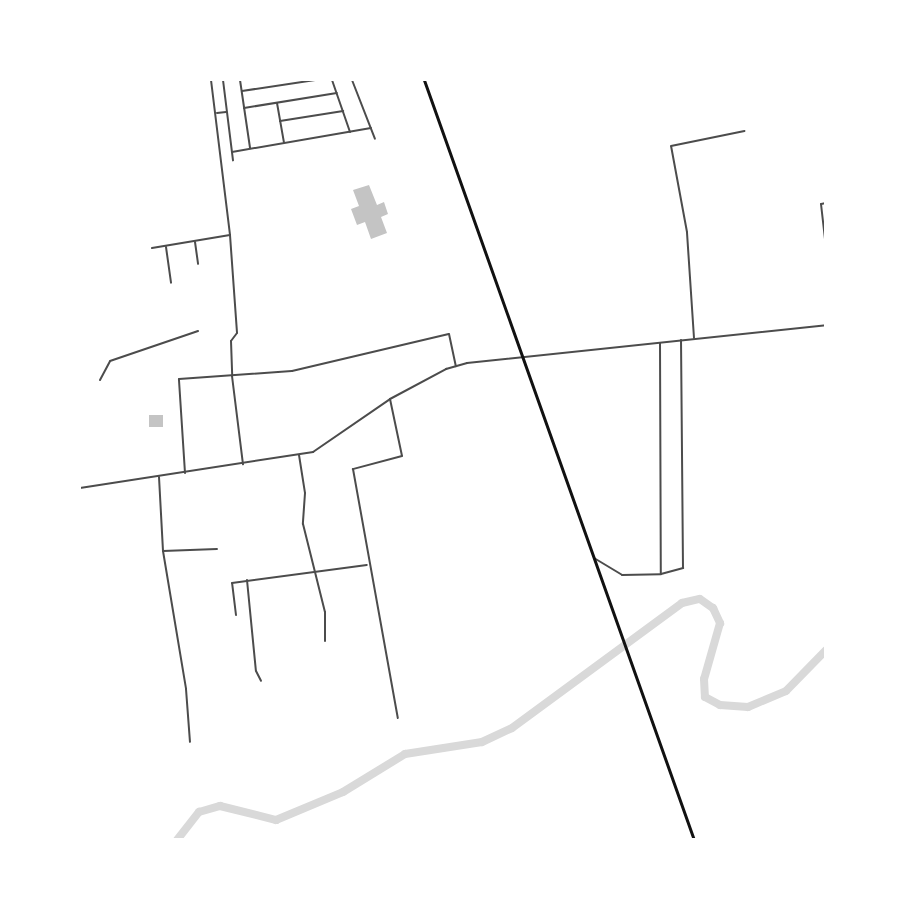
<!DOCTYPE html>
<style>
body{margin:0}
#map{position:relative;width:905px;height:919px;overflow:hidden;background:#fff;font-family:"IBM Plex Serif",serif}
div>[style]{position:absolute}
[style*='--x']{left:calc(var(--x)*1px);top:calc(var(--y)*1px);width:calc(var(--w)*1px);rotate:calc(var(--a)*1deg)}
.river>*{height:8px;margin:-4px;padding:0 4px;transform-origin:4px;border-radius:4px;background:#d9d9d9}
.building>*{inset:0;background:#c4c4c4;transform-origin:0 0}
.minor>*{height:2px;margin:-1px;padding:0 1px;transform-origin:1px;border-radius:1px;background:#4c4c4c}
.tertiary>*{height:2px;margin:-1px;padding:0 1px;transform-origin:1px;border-radius:1px;background:#4c4c4c}
.secondary>*{height:3px;margin:-1.5px;padding:0 1.5px;transform-origin:1.5px;border-radius:1.5px;background:#111}
span{translate:-50% -50%;white-space:nowrap;text-align:center;line-height:1.15;-webkit-text-stroke:6px #fff;paint-order:stroke}
.frame{position:absolute;inset:0;border:81px solid #fff;pointer-events:none}
</style>
<div id="map">
<div class="river">
<i style="--x:177;--y:840;--w:36;--a:-52"></i>
<i style="--x:199;--y:812;--w:22;--a:-16"></i>
<i style="--x:220;--y:806;--w:58;--a:14"></i>
<i style="--x:276;--y:820;--w:73;--a:-22.7"></i>
<i style="--x:343;--y:792;--w:73;--a:-31.5"></i>
<i style="--x:405;--y:754;--w:78;--a:-8.9"></i>
<i style="--x:482;--y:742;--w:33;--a:-25"></i>
<i style="--x:512;--y:728;--w:211;--a:-36.3"></i>
<i style="--x:682;--y:603;--w:18;--a:-13"></i>
<i style="--x:700;--y:599;--w:16;--a:35"></i>
<i style="--x:713;--y:608;--w:17;--a:65"></i>
<i style="--x:720;--y:623;--w:58;--a:105.9"></i>
<i style="--x:704;--y:679;--w:18;--a:87"></i>
<i style="--x:705;--y:697;--w:17;--a:28"></i>
<i style="--x:720;--y:705;--w:28;--a:4"></i>
<i style="--x:748;--y:707;--w:41;--a:-22.8"></i>
<i style="--x:786;--y:691;--w:57;--a:-45.7"></i>
</div>
<div class="building">
<i style="clip-path:polygon(369px 185px,377px 205px,384px 202px,388px 214px,381px 217px,387px 233px,371px 239px,365px 222px,357px 225px,351px 209px,359px 206px,353px 190px)"></i>
<i style="left:149px;top:415px;width:14px;height:12px"></i>
</div>
<div class="minor">
<i style="--x:211;--y:80;--w:156;--a:83"></i>
<i style="--x:230;--y:235;--w:98;--a:85.9"></i>
<i style="--x:237;--y:333;--w:10;--a:127"></i>
<i style="--x:231;--y:341;--w:35;--a:88"></i>
<i style="--x:232;--y:376;--w:89;--a:82.9"></i>
<i style="--x:223;--y:80;--w:81;--a:82.9"></i>
<i style="--x:240;--y:80;--w:69;--a:81.6"></i>
<i style="--x:332;--y:80;--w:55;--a:70.9"></i>
<i style="--x:352;--y:80;--w:63;--a:68.7"></i>
<i style="--x:242;--y:91;--w:74;--a:-8.6"></i>
<i style="--x:277;--y:103;--w:40;--a:80"></i>
<i style="--x:244;--y:108;--w:94;--a:-9.2"></i>
<i style="--x:217;--y:113;--w:9;--a:-6"></i>
<i style="--x:280;--y:121;--w:64;--a:-9"></i>
<i style="--x:232;--y:152;--w:141;--a:-9.8"></i>
<i style="--x:826;--y:203;--w:5;--a:169"></i>
<i style="--x:821;--y:204;--w:44;--a:83.5"></i>
<i style="--x:195;--y:242;--w:22;--a:82"></i>
<i style="--x:166;--y:247;--w:36;--a:82"></i>
<i style="--x:152;--y:248;--w:79;--a:-9.5"></i>
<i style="--x:694;--y:338;--w:106;--a:-93.8"></i>
<i style="--x:687;--y:232;--w:87;--a:-100.5"></i>
<i style="--x:671;--y:146;--w:75;--a:-11.6"></i>
<i style="--x:660;--y:343;--w:231;--a:89.8"></i>
<i style="--x:100;--y:380;--w:21;--a:-62"></i>
<i style="--x:110;--y:361;--w:93;--a:-18.8"></i>
<i style="--x:390;--y:399;--w:58;--a:78.1"></i>
<i style="--x:402;--y:456;--w:51;--a:165.1"></i>
<i style="--x:353;--y:469;--w:253;--a:79.8"></i>
<i style="--x:299;--y:455;--w:38;--a:81"></i>
<i style="--x:305;--y:493;--w:31;--a:94"></i>
<i style="--x:303;--y:524;--w:91;--a:76"></i>
<i style="--x:325;--y:612;--w:29;--a:90"></i>
<i style="--x:185;--y:473;--w:94;--a:-93.7"></i>
<i style="--x:179;--y:379;--w:113;--a:-4"></i>
<i style="--x:292;--y:371;--w:161;--a:-13.3"></i>
<i style="--x:449;--y:334;--w:33;--a:78"></i>
<i style="--x:159;--y:477;--w:74;--a:86.9"></i>
<i style="--x:163;--y:551;--w:140;--a:80.5"></i>
<i style="--x:186;--y:689;--w:53;--a:85.7"></i>
<i style="--x:163;--y:551;--w:54;--a:-2.1"></i>
<i style="--x:594;--y:558;--w:33;--a:31"></i>
<i style="--x:622;--y:575;--w:39;--a:-1"></i>
<i style="--x:661;--y:574;--w:23;--a:-15"></i>
<i style="--x:683;--y:568;--w:228;--a:-90.5"></i>
<i style="--x:247;--y:580;--w:91;--a:84.4"></i>
<i style="--x:256;--y:671;--w:11;--a:63"></i>
<i style="--x:236;--y:615;--w:32;--a:-97"></i>
<i style="--x:232;--y:583;--w:136;--a:-7.6"></i>
</div>
<div class="tertiary">
<i style="--x:80;--y:488;--w:236;--a:-8.8"></i>
<i style="--x:313;--y:452;--w:93;--a:-34.5"></i>
<i style="--x:390;--y:399;--w:64;--a:-28.2"></i>
<i style="--x:446;--y:369;--w:22;--a:-16"></i>
<i style="--x:467;--y:363;--w:361;--a:-6"></i>
</div>
<div class="secondary">
<i style="--x:424;--y:80;--w:807;--a:70.44"></i>
</div>
<div class="frame"></div>
</div>
